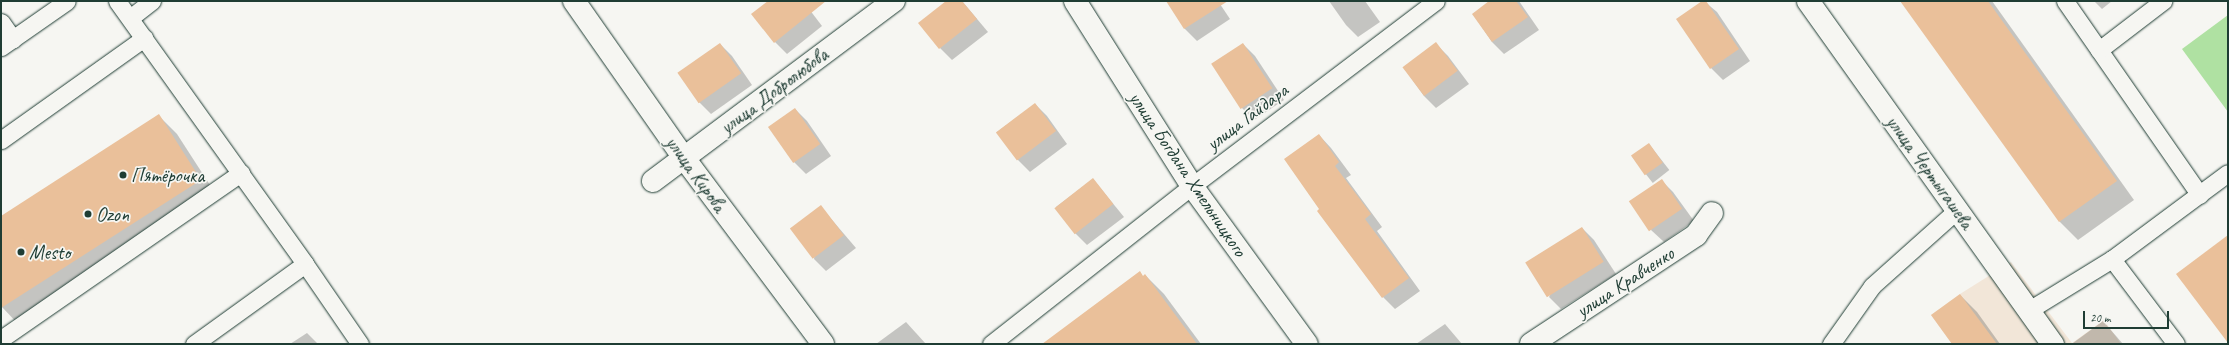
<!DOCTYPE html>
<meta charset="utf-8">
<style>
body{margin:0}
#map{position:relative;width:2229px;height:345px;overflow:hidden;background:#f6f6f2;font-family:Caveat,sans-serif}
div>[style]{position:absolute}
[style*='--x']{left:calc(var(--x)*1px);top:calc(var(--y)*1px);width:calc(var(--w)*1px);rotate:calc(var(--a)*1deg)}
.built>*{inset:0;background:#f2e6d8}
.green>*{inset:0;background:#afe1a2}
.shadow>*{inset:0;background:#0003;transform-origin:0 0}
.building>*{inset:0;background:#eac09a;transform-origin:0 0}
.roads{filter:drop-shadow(0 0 1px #1f3d34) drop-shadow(0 0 1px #1f3d34)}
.service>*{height:17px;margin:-8.5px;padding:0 8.5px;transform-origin:8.5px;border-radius:8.5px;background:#f6f6f2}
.minor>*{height:22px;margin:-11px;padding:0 11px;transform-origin:11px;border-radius:11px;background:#f6f6f2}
.dots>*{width:11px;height:11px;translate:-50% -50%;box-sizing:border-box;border:2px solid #f6f6f2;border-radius:50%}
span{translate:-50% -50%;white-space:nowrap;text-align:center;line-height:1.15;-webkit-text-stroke:3.5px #f6f6f2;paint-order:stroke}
.street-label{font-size:20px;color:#1f3d34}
.poi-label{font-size:20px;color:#1f3d34}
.left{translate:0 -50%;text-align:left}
.frame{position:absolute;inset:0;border:2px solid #1f3d34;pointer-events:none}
.scale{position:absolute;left:2083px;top:311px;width:86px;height:18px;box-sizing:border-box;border:2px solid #1f3d34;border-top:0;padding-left:5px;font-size:12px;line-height:14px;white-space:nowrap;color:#1f3d34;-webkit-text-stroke:3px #f6f6f2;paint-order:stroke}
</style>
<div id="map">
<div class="built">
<i style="clip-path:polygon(2011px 262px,2072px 343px,2104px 320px,2121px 344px,1952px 344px,1931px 315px,1960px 294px)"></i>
</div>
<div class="green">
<i style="clip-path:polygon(2228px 15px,2228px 112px,2182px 49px)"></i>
</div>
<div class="shadow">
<i style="clip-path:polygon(770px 1px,803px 1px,822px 26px,787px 54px,775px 42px)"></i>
<i style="clip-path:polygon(948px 1px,962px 1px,988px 32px,952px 60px,940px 48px)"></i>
<i style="clip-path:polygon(1167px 1px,1218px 1px,1230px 19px,1197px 41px,1185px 29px)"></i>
<i style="clip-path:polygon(1329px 1px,1365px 1px,1380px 22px,1358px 37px,1346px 25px)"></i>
<i style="clip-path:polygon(1491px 1px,1519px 1px,1539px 30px,1504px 54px,1492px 42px,1473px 14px)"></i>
<i style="clip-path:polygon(1704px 1px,1717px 12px,1750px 61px,1723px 80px,1711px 68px)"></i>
<i style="clip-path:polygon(1902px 1px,1992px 1px,2134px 200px,2078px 240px,2060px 222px)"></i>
<i style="clip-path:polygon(2094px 1px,2112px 1px,2102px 9px)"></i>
<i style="clip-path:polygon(720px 44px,732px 56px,752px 85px,711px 114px,699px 102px)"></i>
<i style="clip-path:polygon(1243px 44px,1255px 56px,1284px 100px,1254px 120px,1242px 108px)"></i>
<i style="clip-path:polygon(1436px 44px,1448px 56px,1469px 84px,1436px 108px,1424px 96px,1404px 68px)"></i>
<i style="clip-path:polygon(1035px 104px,1047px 116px,1067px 144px,1030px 172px,1018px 160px,997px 132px)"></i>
<i style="clip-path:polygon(795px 109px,807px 121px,831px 156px,806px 174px,794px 162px)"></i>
<i style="clip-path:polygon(159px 116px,177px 134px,219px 199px,20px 326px,1px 306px,1px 217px)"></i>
<i style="clip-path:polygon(1319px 135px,1331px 148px,1351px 175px,1346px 178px,1382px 227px,1377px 231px,1420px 291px,1395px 309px,1383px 297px,1321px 209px)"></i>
<i style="left:1649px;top:144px;width:33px;height:21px;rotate:52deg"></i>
<i style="clip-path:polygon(1093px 179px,1124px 217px,1087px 245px,1075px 233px,1056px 207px)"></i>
<i style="clip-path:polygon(1661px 180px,1673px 192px,1694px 221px,1664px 242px,1651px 230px)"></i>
<i style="clip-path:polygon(821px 207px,856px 248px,826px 271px,814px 259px)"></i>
<i style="clip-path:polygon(1582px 228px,1594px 240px,1616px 274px,1561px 309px,1549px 297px)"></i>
<i style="clip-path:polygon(1145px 275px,1164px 294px,1201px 344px,1051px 344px)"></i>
<i style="clip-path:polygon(1960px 295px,1977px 312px,2000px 344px,1953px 344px)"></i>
<i style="clip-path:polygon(2103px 321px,2123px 344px,2074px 344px,2073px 343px)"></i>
<i style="clip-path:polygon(906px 322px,926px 344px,876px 344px)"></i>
<i style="clip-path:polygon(1445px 324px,1462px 344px,1416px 344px)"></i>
<i style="clip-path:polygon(307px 333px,318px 344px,290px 344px)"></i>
</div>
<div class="building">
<i style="clip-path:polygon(768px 1px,826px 1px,774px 43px,751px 14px)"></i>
<i style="clip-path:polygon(946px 1px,962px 1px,977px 19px,939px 49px,918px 23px)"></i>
<i style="clip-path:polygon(1166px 1px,1228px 1px,1184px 29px)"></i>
<i style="clip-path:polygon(1489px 1px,1516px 1px,1528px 17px,1492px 42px,1472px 14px)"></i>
<i style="clip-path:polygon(1702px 1px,1706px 1px,1739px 49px,1710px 69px,1676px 19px)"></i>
<i style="clip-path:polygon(1900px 1px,1988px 1px,2117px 181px,2059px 222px)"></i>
<i style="left:1436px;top:42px;width:36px;height:42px;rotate:53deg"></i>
<i style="left:720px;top:43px;width:37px;height:52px;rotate:55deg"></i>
<i style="left:1243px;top:43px;width:54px;height:38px;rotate:57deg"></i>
<i style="left:1035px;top:103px;width:35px;height:49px;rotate:53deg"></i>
<i style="left:795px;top:108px;width:44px;height:33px;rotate:55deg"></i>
<i style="clip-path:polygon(159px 114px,201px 180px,1px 308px,1px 216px)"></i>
<i style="clip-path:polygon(1319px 134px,1339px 162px,1335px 166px,1371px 214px,1365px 219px,1409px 278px,1382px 298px,1317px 211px,1319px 209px,1284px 159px)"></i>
<i style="left:1649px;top:143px;width:24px;height:22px;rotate:55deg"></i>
<i style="left:1093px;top:178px;width:33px;height:49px;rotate:52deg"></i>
<i style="left:1662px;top:179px;width:36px;height:40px;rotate:56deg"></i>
<i style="left:821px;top:205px;width:38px;height:39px;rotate:53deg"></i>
<i style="left:1582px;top:227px;width:41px;height:67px;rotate:58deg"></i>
<i style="clip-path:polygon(2228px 235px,2228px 343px,2176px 274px)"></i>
<i style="clip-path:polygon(1140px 271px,1143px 276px,1145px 274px,1197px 344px,1042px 344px)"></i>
<i style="clip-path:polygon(1960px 294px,1997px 344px,1952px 344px,1931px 315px)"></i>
</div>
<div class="roads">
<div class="service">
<i style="--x:117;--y:1;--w:323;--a:54.4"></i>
<i style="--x:305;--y:264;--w:137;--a:144.2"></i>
<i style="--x:2065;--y:1;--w:236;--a:55.2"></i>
<i style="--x:130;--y:18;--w:28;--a:-38"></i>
<i style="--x:1;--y:22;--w:21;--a:55"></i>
<i style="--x:1;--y:47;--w:80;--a:-34.9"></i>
<i style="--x:2099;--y:50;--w:81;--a:-37.4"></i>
<i style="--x:1;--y:140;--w:176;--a:-35.5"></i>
<i style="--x:2112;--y:259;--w:106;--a:53"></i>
<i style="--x:305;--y:264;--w:97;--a:55.5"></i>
<i style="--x:2029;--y:310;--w:97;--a:-31.6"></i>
<i style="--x:2112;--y:259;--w:144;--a:-36.6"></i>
<i style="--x:1;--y:339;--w:292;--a:-34.7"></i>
<i style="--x:991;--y:344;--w:256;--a:-38.2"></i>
<i style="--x:1192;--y:186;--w:306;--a:-37.2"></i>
<i style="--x:1831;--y:344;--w:71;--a:-54.7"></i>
<i style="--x:1872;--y:286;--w:114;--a:-41.8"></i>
</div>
<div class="minor">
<i style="--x:574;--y:1;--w:192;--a:55"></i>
<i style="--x:684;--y:158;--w:232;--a:53.2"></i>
<i style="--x:1075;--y:1;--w:219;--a:57.7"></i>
<i style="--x:1192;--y:186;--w:195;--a:54"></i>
<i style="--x:1808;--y:1;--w:422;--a:54.5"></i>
<i style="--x:653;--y:181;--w:301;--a:-36.8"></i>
<i style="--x:1531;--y:344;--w:198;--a:-33.4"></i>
<i style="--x:1696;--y:235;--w:27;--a:-54"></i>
</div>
</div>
<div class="dots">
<i style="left:123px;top:175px;background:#1f3d34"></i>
<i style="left:88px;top:214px;background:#1f3d34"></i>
<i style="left:21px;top:252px;background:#1f3d34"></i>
</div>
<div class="street-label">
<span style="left:774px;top:91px;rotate:-37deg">улица Добролюбова</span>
<span style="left:1247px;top:117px;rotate:-37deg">улица Гайдара</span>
<span style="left:1930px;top:172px;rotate:54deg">улица Чертыгашева</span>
<span style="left:696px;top:174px;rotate:54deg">улица Кирова</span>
<span style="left:1188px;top:174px;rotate:56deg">улица Богдана Хмельницкого</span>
<span style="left:1625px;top:282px;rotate:-33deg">улица Кравченко</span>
</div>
<div class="poi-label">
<span class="left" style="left:131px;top:175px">Пятёрочка</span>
<span class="left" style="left:96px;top:214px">Ozon</span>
<span class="left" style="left:29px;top:252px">Mesto</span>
</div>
<div class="frame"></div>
<div class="scale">20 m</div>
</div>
